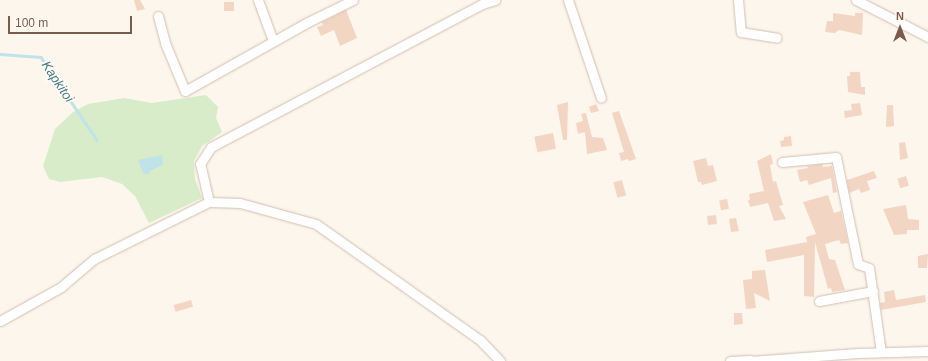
<!DOCTYPE html>
<style>
body{margin:0}
#map{position:relative;width:928px;height:361px;overflow:hidden;background:#fdf6ec;font-family:Helvetica,sans-serif}
div>[style]{position:absolute}
[style*='--x']{left:calc(var(--x)*1px);top:calc(var(--y)*1px);width:calc(var(--w)*1px);rotate:calc(var(--a)*1deg)}
.green>*{inset:0;background:#d8ecc9}
.water>*{inset:0;background:#bfe3e8}
.stream>*{height:2.5px;margin:-1.25px;padding:0 1.25px;transform-origin:1.25px;border-radius:1.25px;background:#bfe3e8}
.building>*{inset:0;background:#f3d5c3;transform-origin:0 0}
.roads{filter:drop-shadow(0 0 1px #d1beb0) drop-shadow(0 0 1px #d1beb0)}
.minor>*{height:9px;margin:-4.5px;padding:0 4.5px;transform-origin:4.5px;border-radius:4.5px;background:#fff}
span{translate:-50% -50%;white-space:nowrap;text-align:center;line-height:1.15;-webkit-text-stroke:4px #fffaf3;paint-order:stroke}
.water-label{font-size:13px;color:#437c86;font-style:italic}
.north{position:absolute;left:880px;top:8px;width:40px;height:40px;-webkit-text-stroke:3px #fffaf3;paint-order:stroke;rotate:0deg;font-size:11px;font-weight:700;line-height:16px;text-align:center;color:#7a5c4d}
.north::after{content:'';display:block;margin:auto;width:14px;height:18px;background:#7a5c4d;clip-path:polygon(50% 0,100% 100%,50% 72%,0 100%)}
.scale{position:absolute;left:8px;top:16px;width:124px;height:18px;box-sizing:border-box;border:2px solid #7a5c4d;border-top:0;padding-left:5px;font-size:12px;line-height:14px;white-space:nowrap;color:#7a5c4d;-webkit-text-stroke:3px #fffaf3;paint-order:stroke}
</style>
<div id="map">
<div class="green">
<i style="clip-path:polygon(206px 95px,218px 107px,216px 118px,222px 132px,202px 146px,194px 161px,195px 179px,202px 198px,149px 223px,135px 196px,122px 184px,102px 177px,60px 182px,49px 179px,43px 166px,55px 129px,73px 112px,88px 104px,124px 98px,152px 103px)"></i>
</div>
<div class="water">
<i style="clip-path:polygon(162px 155px,163px 165px,150px 171px,148px 175px,143px 173px,138px 160px)"></i>
</div>
<div class="stream">
<i style="--x:0;--y:54;--w:41;--a:4.2"></i>
<i style="--x:41;--y:57;--w:100;--a:56"></i>
</div>
<div class="building">
<i style="clip-path:polygon(134px 0,140px 0,145px 9px,137px 11px)"></i>
<i style="left:224px;top:2px;width:10px;height:9px"></i>
<i style="clip-path:polygon(346px 10px,357px 38px,340px 46px,334px 30px,321px 36px,317px 27px,323px 25px,322px 22px)"></i>
<i style="clip-path:polygon(833px 13px,855px 16px,855px 13px,863px 13px,862px 35px,839px 30px,835px 33px,825px 32px,827px 21px,833px 21px)"></i>
<i style="clip-path:polygon(850px 72px,860px 72px,861px 87px,865px 87px,865px 95px,848px 92px,847px 76px,850px 76px)"></i>
<i style="clip-path:polygon(568px 102px,567px 140px,563px 140px,557px 105px)"></i>
<i style="clip-path:polygon(860px 103px,862px 115px,845px 118px,844px 111px,852px 110px,851px 104px)"></i>
<i style="clip-path:polygon(596px 104px,599px 111px,591px 113px,589px 107px)"></i>
<i style="clip-path:polygon(887px 105px,893px 105px,894px 126px,886px 127px)"></i>
<i style="clip-path:polygon(619px 111px,636px 159px,629px 161px,628px 159px,621px 161px,619px 153px,624px 152px,612px 113px)"></i>
<i style="clip-path:polygon(586px 113px,592px 137px,603px 138px,607px 150px,587px 154px,585px 132px,578px 134px,576px 123px,583px 121px,581px 114px)"></i>
<i style="left:553px;top:133px;width:16px;height:19px;rotate:79deg"></i>
<i style="clip-path:polygon(791px 136px,792px 146px,781px 147px,780px 141px,784px 140px,784px 137px)"></i>
<i style="clip-path:polygon(905px 142px,908px 158px,900px 160px,899px 143px)"></i>
<i style="clip-path:polygon(771px 154px,773px 164px,770px 165px,773px 182px,776px 181px,783px 205px,779px 206px,786px 219px,774px 221px,768px 203px,750px 207px,748px 200px,750px 200px,749px 194px,764px 191px,757px 161px)"></i>
<i style="clip-path:polygon(706px 158px,708px 166px,713px 165px,717px 181px,702px 185px,701px 182px,698px 182px,693px 161px)"></i>
<i style="clip-path:polygon(822px 164px,823px 167px,832px 166px,837px 192px,833px 193px,831px 178px,809px 185px,807px 180px,800px 182px,797px 170px,808px 168px,807px 166px)"></i>
<i style="clip-path:polygon(874px 171px,877px 178px,867px 181px,870px 190px,861px 193px,859px 189px,849px 193px,847px 180px)"></i>
<i style="left:906px;top:176px;width:10px;height:9px;rotate:73deg"></i>
<i style="left:622px;top:180px;width:16px;height:9px;rotate:75deg"></i>
<i style="clip-path:polygon(828px 195px,834px 213px,841px 211px,848px 243px,841px 244px,839px 240px,825px 244px,829px 259px,835px 260px,845px 290px,832px 292px,831px 288px,828px 289px,815px 242px,814px 297px,804px 296px,804px 255px,767px 262px,765px 250px,807px 242px,806px 237px,816px 234px,803px 202px)"></i>
<i style="left:727px;top:199px;width:10px;height:8px;rotate:79deg"></i>
<i style="clip-path:polygon(906px 205px,908px 219px,919px 220px,919px 230px,907px 230px,907px 234px,894px 235px,883px 209px)"></i>
<i style="left:716px;top:215px;width:9px;height:9px;rotate:84deg"></i>
<i style="clip-path:polygon(736px 218px,739px 231px,731px 232px,729px 219px)"></i>
<i style="clip-path:polygon(928px 254px,927px 268px,918px 268px,918px 256px)"></i>
<i style="clip-path:polygon(765px 270px,770px 301px,754px 293px,756px 308px,746px 309px,743px 280px,752px 279px,752px 271px)"></i>
<i style="clip-path:polygon(894px 290px,896px 300px,925px 295px,926px 302px,881px 310px,880px 303px,885px 302px,884px 292px)"></i>
<i style="left:191px;top:300px;width:7px;height:18px;rotate:74deg"></i>
<i style="clip-path:polygon(734px 313px,742px 313px,743px 324px,734px 325px)"></i>
</div>
<div class="roads">
<div class="minor">
<i style="--x:258;--y:0;--w:44;--a:69.9"></i>
<i style="--x:568;--y:0;--w:103;--a:71.4"></i>
<i style="--x:738;--y:0;--w:32;--a:85"></i>
<i style="--x:741;--y:32;--w:36;--a:9"></i>
<i style="--x:856;--y:0;--w:81;--a:27.2"></i>
<i style="--x:158;--y:16;--w:28;--a:75"></i>
<i style="--x:165;--y:43;--w:52;--a:67.4"></i>
<i style="--x:185;--y:91;--w:141;--a:-29.3"></i>
<i style="--x:308;--y:22;--w:50;--a:-26.1"></i>
<i style="--x:782;--y:162;--w:54;--a:-5.3"></i>
<i style="--x:836;--y:157;--w:109;--a:78.4"></i>
<i style="--x:858;--y:264;--w:12;--a:20"></i>
<i style="--x:869;--y:268;--w:85;--a:81.9"></i>
<i style="--x:209;--y:202;--w:39;--a:-103"></i>
<i style="--x:200;--y:164;--w:20;--a:-57"></i>
<i style="--x:211;--y:147;--w:306;--a:-27.8"></i>
<i style="--x:482;--y:4;--w:14;--a:-17"></i>
<i style="--x:819;--y:301;--w:55;--a:-10.5"></i>
<i style="--x:0;--y:321;--w:70;--a:-29.1"></i>
<i style="--x:61;--y:287;--w:43;--a:-40.3"></i>
<i style="--x:94;--y:259;--w:128;--a:-26.4"></i>
<i style="--x:209;--y:202;--w:31;--a:2"></i>
<i style="--x:240;--y:203;--w:79;--a:15.4"></i>
<i style="--x:316;--y:224;--w:201;--a:35.3"></i>
<i style="--x:480;--y:340;--w:29;--a:46"></i>
<i style="--x:730;--y:361;--w:20;--a:-3"></i>
<i style="--x:750;--y:361;--w:108;--a:-4.2"></i>
<i style="--x:858;--y:353;--w:70;--a:-1.6"></i>
</div>
</div>
<div class="water-label">
<span style="left:57px;top:82px;rotate:56deg">Kapkitoi</span>
</div>
<div class="north">N</div>
<div class="scale">100 m</div>
</div>
